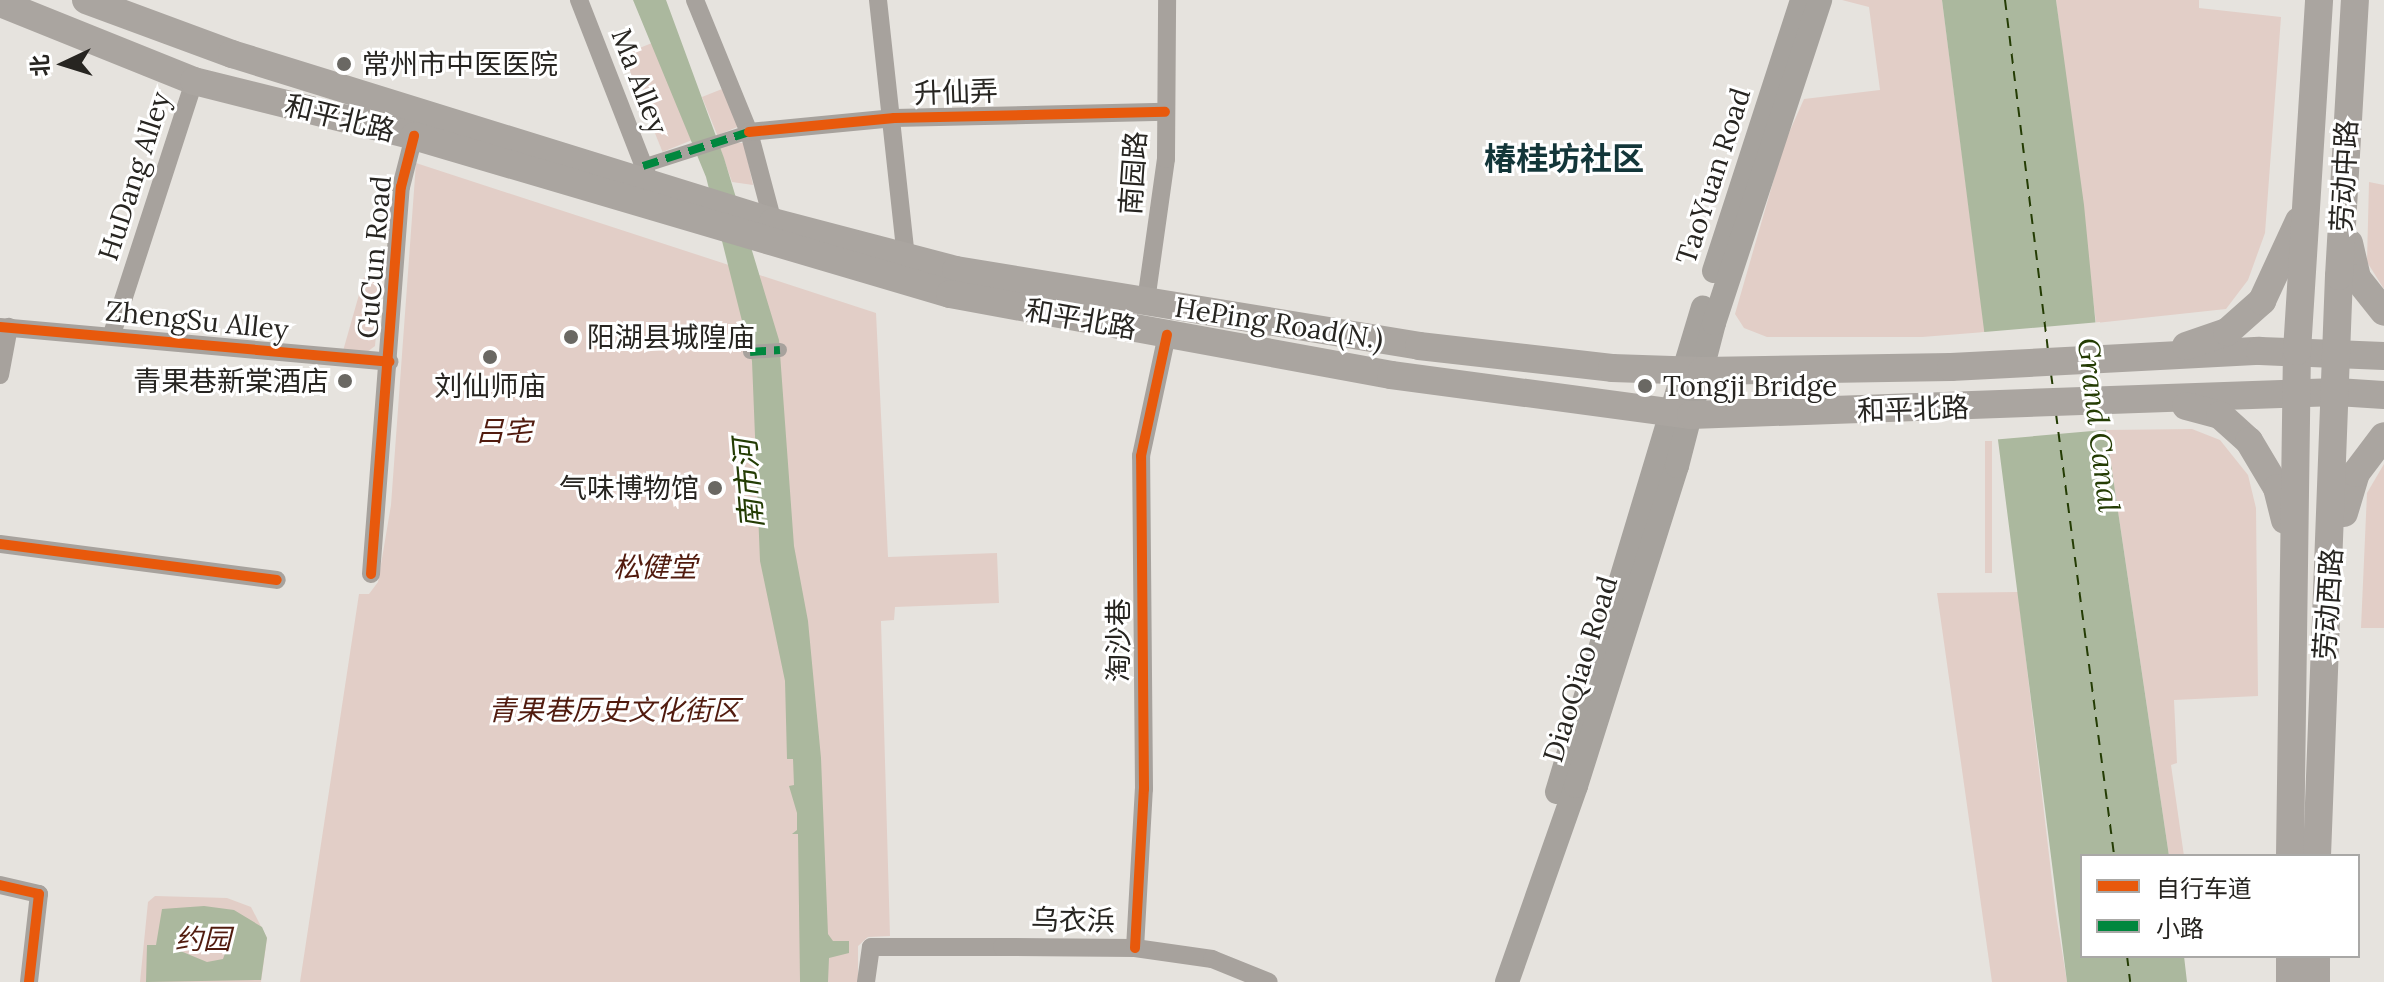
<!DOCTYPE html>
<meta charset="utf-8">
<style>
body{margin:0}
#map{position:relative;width:2384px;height:982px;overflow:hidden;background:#e6e3de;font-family:Lora,"Noto Sans SC",serif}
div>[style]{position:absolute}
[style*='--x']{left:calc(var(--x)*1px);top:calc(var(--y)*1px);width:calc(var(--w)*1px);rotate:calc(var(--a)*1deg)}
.green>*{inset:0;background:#e2cec7;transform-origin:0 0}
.water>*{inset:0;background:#abb89e}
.pier>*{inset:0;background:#e6e3de;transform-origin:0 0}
.ferry>*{height:2px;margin-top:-1px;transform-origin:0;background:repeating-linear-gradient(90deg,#243c04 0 10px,transparent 0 18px)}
.pedestrian>*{height:14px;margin:-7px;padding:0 7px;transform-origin:7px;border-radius:7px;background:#a7a29d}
.minor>*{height:18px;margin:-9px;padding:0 9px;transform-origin:9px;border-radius:9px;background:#a7a29d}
.secondary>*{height:24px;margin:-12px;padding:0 12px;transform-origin:12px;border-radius:12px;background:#a6a29d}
.primary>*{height:28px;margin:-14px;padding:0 14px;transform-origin:14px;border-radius:14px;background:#aaa5a0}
.quiet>*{height:8px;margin-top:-4px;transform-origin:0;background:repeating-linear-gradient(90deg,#00873e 0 16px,transparent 0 24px)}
.cycleway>*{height:10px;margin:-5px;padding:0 5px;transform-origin:5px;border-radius:5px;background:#e8590c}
.dots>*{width:22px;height:22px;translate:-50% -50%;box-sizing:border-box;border:4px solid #fff;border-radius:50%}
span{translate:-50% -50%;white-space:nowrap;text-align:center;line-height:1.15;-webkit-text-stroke:6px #fff;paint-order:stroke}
.poi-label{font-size:28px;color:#272521}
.left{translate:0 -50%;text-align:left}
.right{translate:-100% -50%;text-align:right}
.street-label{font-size:28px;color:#272521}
.park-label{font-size:28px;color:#511b0e;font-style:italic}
.water-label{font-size:30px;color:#243c04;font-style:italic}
.quarter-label{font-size:32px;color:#133639;font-weight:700}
.legend{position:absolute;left:2080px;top:854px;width:280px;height:104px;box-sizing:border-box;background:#fff;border:2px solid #a9a8a6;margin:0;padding:10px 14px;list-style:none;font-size:24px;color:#272521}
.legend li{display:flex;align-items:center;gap:16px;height:40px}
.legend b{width:40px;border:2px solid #a9a8a6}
.north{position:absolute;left:24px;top:24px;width:80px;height:80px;-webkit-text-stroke:6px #fff;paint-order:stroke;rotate:266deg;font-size:22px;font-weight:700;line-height:32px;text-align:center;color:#272521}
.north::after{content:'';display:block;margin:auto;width:28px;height:36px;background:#272521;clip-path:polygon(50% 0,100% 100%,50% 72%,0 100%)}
</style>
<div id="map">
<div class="green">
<i style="clip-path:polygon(1842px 0,1942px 0,1985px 332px,1922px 337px,1767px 337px,1744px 328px,1735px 314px,1784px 144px,1804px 99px,1880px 90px,1869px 7px)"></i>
<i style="clip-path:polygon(2056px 0,2199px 0,2199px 8px,2281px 17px,2265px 233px,2248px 280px,2226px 309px,2096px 323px)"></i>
<i style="left:652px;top:43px;width:105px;height:31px;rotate:68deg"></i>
<i style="left:727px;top:87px;width:41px;height:27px;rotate:68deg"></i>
<i style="clip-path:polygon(733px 143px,744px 143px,753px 185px,732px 182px,720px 148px)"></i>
<i style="clip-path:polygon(416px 163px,876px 313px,888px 557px,997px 553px,999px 603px,895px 607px,894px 620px,881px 621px,890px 936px,868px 937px,858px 946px,858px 982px,300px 982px,359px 594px,369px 594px,378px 582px,391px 505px)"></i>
<i style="clip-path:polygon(2369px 182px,2384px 185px,2384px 289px,2367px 262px)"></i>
<i style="clip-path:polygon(364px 277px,381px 279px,375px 346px,367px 352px,343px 351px)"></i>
<i style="clip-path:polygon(2192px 429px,2220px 440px,2248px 475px,2256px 508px,2258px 696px,2174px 700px,2177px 763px,2171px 765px,2184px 856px,2169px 856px,2106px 430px)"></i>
<i style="left:1985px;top:441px;width:7px;height:132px"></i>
<i style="clip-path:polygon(2384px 464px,2384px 628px,2361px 628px,2367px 493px)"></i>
<i style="clip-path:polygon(2018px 592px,2056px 914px,2067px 982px,1992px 982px,1937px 593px)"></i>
<i style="clip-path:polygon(155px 896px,227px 898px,251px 907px,267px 938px,261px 982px,140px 982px,148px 902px)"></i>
</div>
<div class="water">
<i style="clip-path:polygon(633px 0,666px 0,724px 158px,779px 340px,794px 546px,808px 621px,821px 758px,828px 934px,833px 941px,849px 941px,849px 953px,829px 958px,828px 982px,800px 982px,798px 834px,792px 834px,797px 830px,797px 813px,789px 786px,794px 785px,793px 759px,787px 759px,785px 681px,760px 561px,752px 361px,706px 177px)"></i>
<i style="clip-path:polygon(1942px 0,2056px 0,2084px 205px,2106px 430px,2169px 856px,2082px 856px,2082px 956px,2184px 956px,2187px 982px,2067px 982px)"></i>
<i style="clip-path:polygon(evenodd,204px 906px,234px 910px,262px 927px,267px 938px,261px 980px,146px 982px,147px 945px,156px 945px,162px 909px,204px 906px,220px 925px,226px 927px,228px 945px,223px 959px,207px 962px,178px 950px,181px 936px,220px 925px)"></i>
</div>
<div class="pier">
<i style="left:2100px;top:322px;width:108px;height:119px;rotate:85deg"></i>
</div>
<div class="ferry">
<i style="--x:2005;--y:0;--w:351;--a:83"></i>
<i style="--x:2051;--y:374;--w:14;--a:82"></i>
<i style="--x:2056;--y:414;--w:446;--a:82.5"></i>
<i style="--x:2127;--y:956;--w:26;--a:83"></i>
</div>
<div class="pedestrian">
<i style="--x:643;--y:166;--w:111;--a:-17.8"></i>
<i style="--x:750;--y:352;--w:30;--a:-4"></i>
</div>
<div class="minor">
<i style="--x:579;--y:0;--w:201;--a:68.7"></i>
<i style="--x:695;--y:0;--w:143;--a:67.8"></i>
<i style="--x:749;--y:132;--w:93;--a:75.1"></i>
<i style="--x:878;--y:0;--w:259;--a:83.8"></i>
<i style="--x:749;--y:132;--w:146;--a:-5.5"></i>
<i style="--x:894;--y:118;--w:271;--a:-1.3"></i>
<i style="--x:1146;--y:301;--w:143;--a:-82"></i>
<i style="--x:1166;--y:159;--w:159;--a:-89.6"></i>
<i style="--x:0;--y:327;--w:391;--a:5.1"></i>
<i style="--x:112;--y:334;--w:266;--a:-72"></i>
<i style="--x:0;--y:375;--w:49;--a:-79.4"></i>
<i style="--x:0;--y:544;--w:279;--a:7.4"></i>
<i style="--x:371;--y:574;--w:388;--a:-85.6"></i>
<i style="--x:401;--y:187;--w:53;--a:-75.7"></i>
<i style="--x:0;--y:885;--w:40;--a:13"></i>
<i style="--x:39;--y:894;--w:89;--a:96.5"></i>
<i style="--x:1135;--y:948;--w:159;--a:-86.8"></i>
<i style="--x:1144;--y:789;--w:333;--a:-90.5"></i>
<i style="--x:1141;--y:456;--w:124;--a:-77.9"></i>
<i style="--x:866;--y:982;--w:35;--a:-82"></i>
<i style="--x:871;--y:947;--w:131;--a:0"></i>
<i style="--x:1002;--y:947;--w:133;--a:0.4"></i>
<i style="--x:1135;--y:948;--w:78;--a:8.1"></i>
<i style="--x:1212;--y:959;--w:61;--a:22"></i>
</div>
<div class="secondary">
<i style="--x:1714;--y:271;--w:285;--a:-72"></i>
<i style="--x:1557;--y:792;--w:506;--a:-73.25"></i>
<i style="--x:1507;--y:982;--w:208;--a:-70.6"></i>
<i style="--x:1576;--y:786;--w:336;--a:-72.5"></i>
<i style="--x:1677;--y:466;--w:148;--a:-75.5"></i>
<i style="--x:1714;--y:323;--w:340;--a:-71.8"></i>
</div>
<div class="primary">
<i style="--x:86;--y:0;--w:156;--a:20.3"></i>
<i style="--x:232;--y:54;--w:566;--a:17.25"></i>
<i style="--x:773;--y:222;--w:189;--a:14.7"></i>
<i style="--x:956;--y:270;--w:469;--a:9.3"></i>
<i style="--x:1419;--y:346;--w:194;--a:6.5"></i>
<i style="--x:1612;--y:368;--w:90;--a:1.9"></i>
<i style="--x:1702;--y:371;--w:249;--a:-0.9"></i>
<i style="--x:1951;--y:367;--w:309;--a:-3"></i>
<i style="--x:2260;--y:351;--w:124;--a:2.3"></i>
<i style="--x:0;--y:3;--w:209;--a:21.9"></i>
<i style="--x:194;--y:81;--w:227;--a:14"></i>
<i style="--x:414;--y:136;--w:559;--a:16.42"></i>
<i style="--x:950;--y:294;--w:448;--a:10.4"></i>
<i style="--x:1391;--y:375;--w:303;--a:7.6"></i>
<i style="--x:1691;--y:415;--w:646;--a:-2.04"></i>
<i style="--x:2337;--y:392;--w:47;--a:3.7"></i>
<i style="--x:2349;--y:243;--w:36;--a:77"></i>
<i style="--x:2357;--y:278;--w:43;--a:51.5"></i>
<i style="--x:2186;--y:346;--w:43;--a:-18.9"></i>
<i style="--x:2227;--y:332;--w:47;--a:-41.5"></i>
<i style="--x:2262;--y:301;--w:88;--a:-65.2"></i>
<i style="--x:2186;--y:406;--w:35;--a:15"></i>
<i style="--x:2220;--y:415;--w:39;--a:42"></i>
<i style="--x:2249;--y:441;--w:55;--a:59.2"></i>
<i style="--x:2277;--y:488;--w:33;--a:76"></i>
<i style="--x:2344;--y:513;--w:42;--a:-73.3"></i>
<i style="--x:2356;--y:473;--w:46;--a:-52.9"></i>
<i style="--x:2290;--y:856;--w:505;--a:-89.21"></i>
<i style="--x:2297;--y:351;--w:352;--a:-86.4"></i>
<i style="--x:2317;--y:856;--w:580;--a:-87.83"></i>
<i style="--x:2339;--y:276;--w:276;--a:-86.7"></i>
<i style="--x:2290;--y:956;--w:26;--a:90"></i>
<i style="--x:2316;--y:956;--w:26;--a:90"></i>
</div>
<div class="quiet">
<i style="--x:643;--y:166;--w:111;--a:-17.8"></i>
<i style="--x:750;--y:352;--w:30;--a:-4"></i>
</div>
<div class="cycleway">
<i style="--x:749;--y:132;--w:146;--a:-5.5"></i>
<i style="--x:894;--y:118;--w:271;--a:-1.3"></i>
<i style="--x:0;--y:327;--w:391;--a:5.1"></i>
<i style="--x:0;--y:544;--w:279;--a:7.4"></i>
<i style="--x:371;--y:574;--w:388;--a:-85.6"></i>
<i style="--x:401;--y:187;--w:53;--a:-75.7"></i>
<i style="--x:0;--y:885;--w:40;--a:13"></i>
<i style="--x:39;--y:894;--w:89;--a:96.5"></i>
<i style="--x:1135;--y:948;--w:159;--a:-86.8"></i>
<i style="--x:1144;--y:789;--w:333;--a:-90.5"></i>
<i style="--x:1141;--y:456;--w:124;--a:-77.9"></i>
</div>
<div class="dots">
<i style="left:344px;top:64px;background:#6a6863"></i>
<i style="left:571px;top:337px;background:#6a6863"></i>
<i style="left:490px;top:357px;background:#6a6863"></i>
<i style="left:345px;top:381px;background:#6a6863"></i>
<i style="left:1645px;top:386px;background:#6a6863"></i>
<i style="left:715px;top:488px;background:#6a6863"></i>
</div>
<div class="poi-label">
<span class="left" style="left:362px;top:64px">常州市中医医院</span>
<span class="left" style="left:587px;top:337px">阳湖县城隍庙</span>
<span class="right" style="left:329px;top:381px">青果巷新棠酒店</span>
<span style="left:490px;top:386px">刘仙师庙</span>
<span class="left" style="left:1663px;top:386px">Tongji Bridge</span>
<span class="right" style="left:699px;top:488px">气味博物馆</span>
</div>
<div class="street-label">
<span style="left:640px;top:81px;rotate:69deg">Ma Alley</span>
<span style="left:956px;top:92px;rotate:-2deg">升仙弄</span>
<span style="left:340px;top:118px;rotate:14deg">和平北路</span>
<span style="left:1133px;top:173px;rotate:-86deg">南园路</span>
<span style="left:134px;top:176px;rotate:-72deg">HuDang Alley</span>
<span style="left:1713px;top:176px;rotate:-72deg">TaoYuan Road</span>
<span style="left:2344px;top:176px;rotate:-87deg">劳动中路</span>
<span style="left:374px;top:257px;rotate:-85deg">GuCun Road</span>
<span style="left:1081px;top:319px;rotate:10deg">和平北路</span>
<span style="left:197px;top:320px;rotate:6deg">ZhengSu Alley</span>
<span style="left:1279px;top:323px;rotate:9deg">HePing Road(N.)</span>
<span style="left:1913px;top:409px;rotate:-2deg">和平北路</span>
<span style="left:2328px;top:604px;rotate:-86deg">劳动西路</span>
<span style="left:1118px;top:640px;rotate:-90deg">淘沙巷</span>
<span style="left:1580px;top:669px;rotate:-73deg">DiaoQiao Road</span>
<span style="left:1073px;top:920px;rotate:1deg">乌衣浜</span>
</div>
<div class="park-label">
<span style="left:504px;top:431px">吕宅</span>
<span style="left:655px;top:567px">松健堂</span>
<span style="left:614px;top:710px">青果巷历史文化街区</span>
<span style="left:203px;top:939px">约园</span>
</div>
<div class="water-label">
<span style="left:2099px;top:425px;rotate:83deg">Grand Canal</span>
<span style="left:748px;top:484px;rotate:-95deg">南市河</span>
</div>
<div class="quarter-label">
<span style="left:1564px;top:159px">椿桂坊社区</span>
</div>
<ul class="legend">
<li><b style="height:10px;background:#e8590c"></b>自行车道</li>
<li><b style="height:10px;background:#00873e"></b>小路</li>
</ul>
<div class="north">北</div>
</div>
